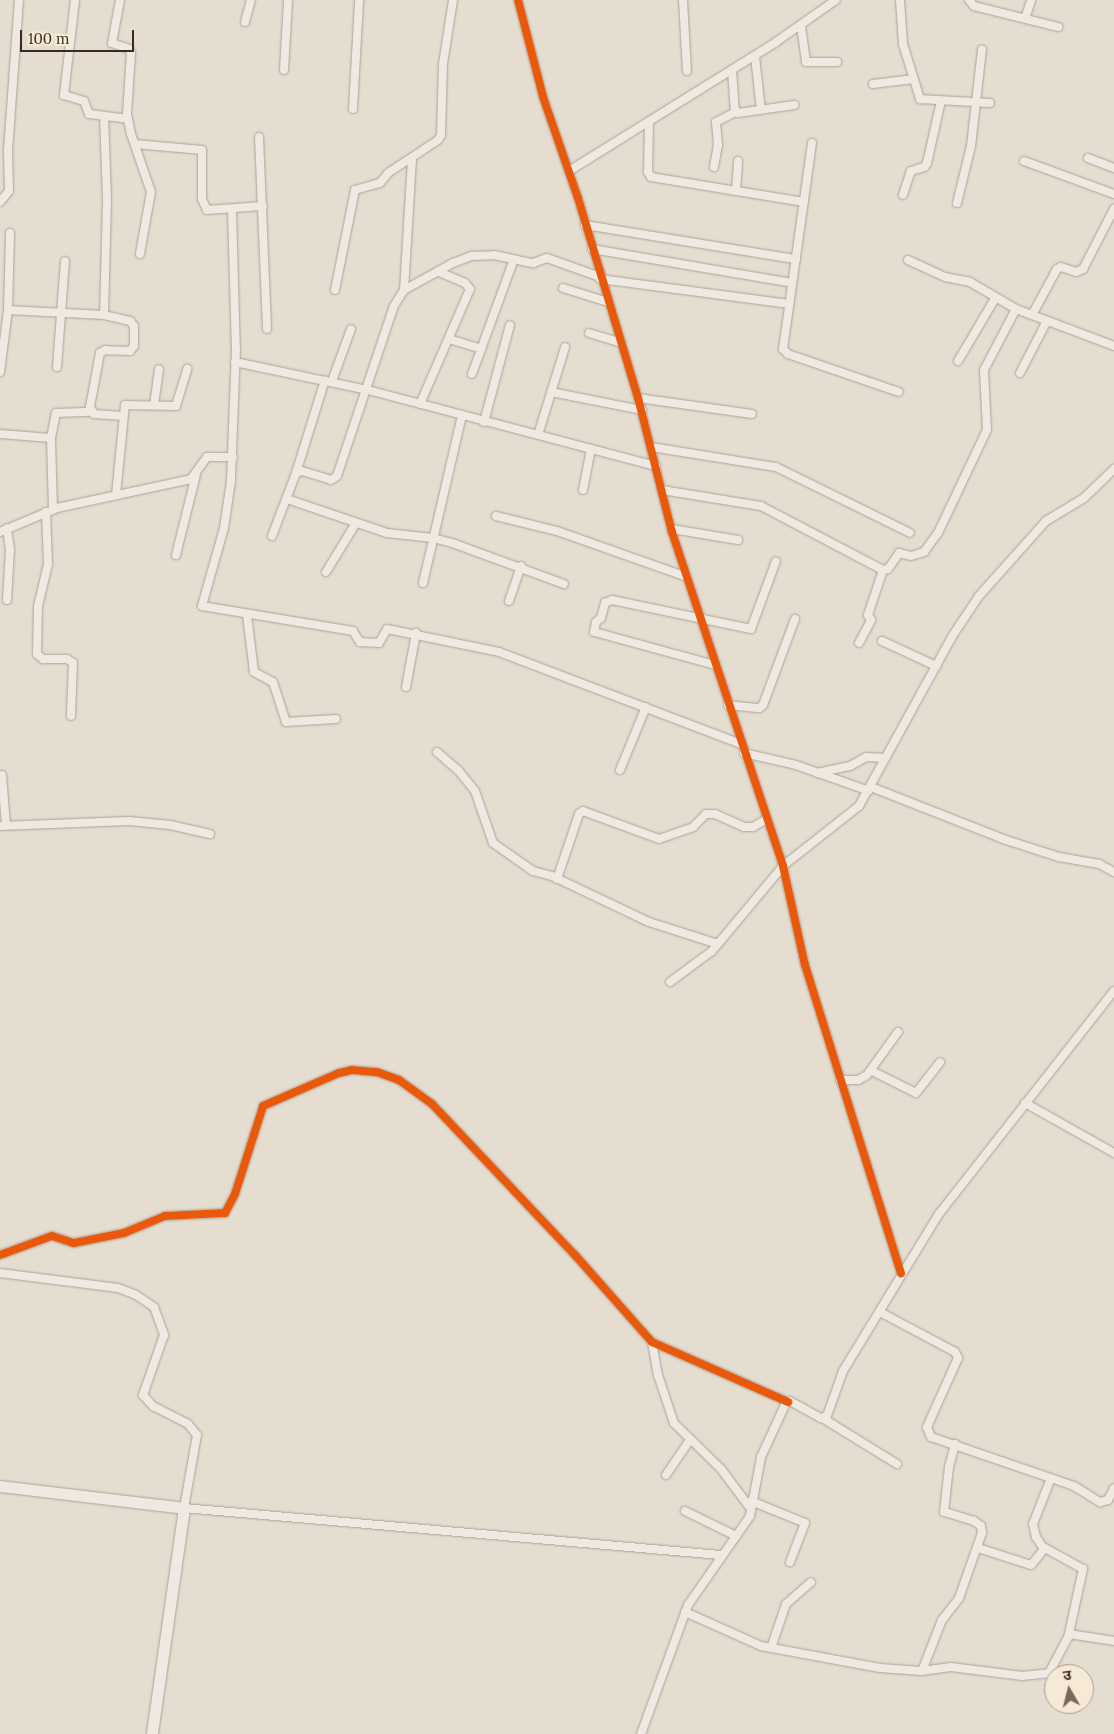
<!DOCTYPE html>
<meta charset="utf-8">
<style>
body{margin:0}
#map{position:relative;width:1114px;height:1734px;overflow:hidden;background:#e5ddd0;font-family:Lora,"Noto Sans Devanagari",serif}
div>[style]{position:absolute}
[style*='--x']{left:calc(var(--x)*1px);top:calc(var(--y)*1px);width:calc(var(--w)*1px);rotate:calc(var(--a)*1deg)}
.roads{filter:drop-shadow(0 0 1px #aba298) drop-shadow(0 0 1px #aba298)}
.street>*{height:8px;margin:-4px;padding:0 4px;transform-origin:4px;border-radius:4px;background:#eee9e1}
.secondary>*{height:11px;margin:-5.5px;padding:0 5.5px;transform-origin:5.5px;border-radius:5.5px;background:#eee9e1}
.cycleway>*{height:8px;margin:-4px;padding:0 4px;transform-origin:4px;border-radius:4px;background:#e8590c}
span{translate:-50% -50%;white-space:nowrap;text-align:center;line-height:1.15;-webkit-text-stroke:4px #f6ead6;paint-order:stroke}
.north{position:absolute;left:1044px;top:1664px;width:50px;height:50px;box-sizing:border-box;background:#f6ead6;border:1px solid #ab9d8d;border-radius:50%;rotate:352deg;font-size:14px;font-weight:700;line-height:20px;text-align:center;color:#3a2a20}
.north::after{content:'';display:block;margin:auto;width:18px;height:22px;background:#76695e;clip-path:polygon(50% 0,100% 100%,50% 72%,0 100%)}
.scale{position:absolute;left:20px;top:30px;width:114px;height:22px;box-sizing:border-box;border:2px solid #3a2a20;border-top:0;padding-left:6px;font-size:15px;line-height:18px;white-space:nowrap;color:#3a2a20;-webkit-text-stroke:4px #f6ead6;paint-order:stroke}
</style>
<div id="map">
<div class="roads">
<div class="street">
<i style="--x:75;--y:0;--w:96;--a:96.6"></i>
<i style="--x:64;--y:95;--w:21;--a:17"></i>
<i style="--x:84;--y:101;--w:14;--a:69"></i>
<i style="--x:89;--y:114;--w:39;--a:7"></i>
<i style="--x:120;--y:0;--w:44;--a:100.5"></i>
<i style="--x:112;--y:43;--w:18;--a:19"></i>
<i style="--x:129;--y:49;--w:4;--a:63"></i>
<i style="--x:131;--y:53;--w:61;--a:93.8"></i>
<i style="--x:127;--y:114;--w:20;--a:79"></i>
<i style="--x:131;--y:134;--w:61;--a:71"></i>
<i style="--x:151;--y:192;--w:63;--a:100.1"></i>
<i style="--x:518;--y:0;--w:100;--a:75.5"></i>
<i style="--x:543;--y:97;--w:107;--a:70.9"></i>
<i style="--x:578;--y:198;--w:209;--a:73.3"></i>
<i style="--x:638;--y:398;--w:138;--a:75.8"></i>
<i style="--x:672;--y:532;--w:352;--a:71.6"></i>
<i style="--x:783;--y:866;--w:101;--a:77.5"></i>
<i style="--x:805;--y:965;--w:323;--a:72.7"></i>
<i style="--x:683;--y:0;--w:71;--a:86.8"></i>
<i style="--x:900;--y:0;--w:44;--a:86.1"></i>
<i style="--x:903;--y:44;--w:58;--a:72.8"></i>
<i style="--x:920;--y:99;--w:70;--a:3.3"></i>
<i style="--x:969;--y:0;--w:8;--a:50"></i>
<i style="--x:974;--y:6;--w:87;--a:14"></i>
<i style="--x:1025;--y:19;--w:20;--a:-72"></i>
<i style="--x:245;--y:22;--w:23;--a:-75"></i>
<i style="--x:801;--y:26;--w:36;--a:82"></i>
<i style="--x:806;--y:62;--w:31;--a:0"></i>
<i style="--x:755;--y:56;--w:54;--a:83.7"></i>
<i style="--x:284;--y:70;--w:70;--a:-86.7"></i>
<i style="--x:732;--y:70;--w:39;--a:86"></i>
<i style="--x:735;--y:109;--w:5;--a:53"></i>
<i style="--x:738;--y:113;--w:57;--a:-8.1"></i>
<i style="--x:873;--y:84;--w:41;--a:-7"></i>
<i style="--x:353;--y:109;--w:109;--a:-86.8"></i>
<i style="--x:649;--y:122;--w:50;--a:91.1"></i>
<i style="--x:648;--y:172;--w:6;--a:59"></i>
<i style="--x:651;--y:177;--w:155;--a:9.3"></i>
<i style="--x:259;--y:137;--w:192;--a:87.6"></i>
<i style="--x:812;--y:143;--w:208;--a:98"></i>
<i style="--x:783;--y:349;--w:7;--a:45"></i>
<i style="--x:788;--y:354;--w:117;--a:18.9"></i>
<i style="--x:135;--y:144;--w:67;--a:5.1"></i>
<i style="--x:202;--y:150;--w:49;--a:90"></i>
<i style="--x:202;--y:199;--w:12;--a:66"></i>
<i style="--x:207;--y:210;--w:56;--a:-4.1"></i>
<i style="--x:1088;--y:158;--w:28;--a:21"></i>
<i style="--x:1024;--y:161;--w:96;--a:20.1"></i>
<i style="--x:714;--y:167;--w:22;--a:-80"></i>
<i style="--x:718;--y:145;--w:23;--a:-95"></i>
<i style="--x:716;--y:122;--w:22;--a:-27"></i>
<i style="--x:569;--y:171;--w:244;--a:-31.9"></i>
<i style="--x:776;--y:42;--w:73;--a:-35"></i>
<i style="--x:736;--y:191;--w:30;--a:-86"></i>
<i style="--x:903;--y:195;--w:25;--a:-72"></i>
<i style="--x:911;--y:171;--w:14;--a:-17"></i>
<i style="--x:924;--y:167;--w:5;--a:-53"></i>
<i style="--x:927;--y:163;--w:64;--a:-77.3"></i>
<i style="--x:0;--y:202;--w:14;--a:-51"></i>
<i style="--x:9;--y:191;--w:41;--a:-91.4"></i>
<i style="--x:8;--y:150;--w:150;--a:-85.8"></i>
<i style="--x:957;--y:203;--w:59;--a:-76.2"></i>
<i style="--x:971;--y:146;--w:97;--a:-83.5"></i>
<i style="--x:232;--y:210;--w:139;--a:88.4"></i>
<i style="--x:236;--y:349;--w:132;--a:92.2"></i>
<i style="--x:231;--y:481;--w:48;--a:98.5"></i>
<i style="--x:224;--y:528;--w:81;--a:105.8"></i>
<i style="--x:202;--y:606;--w:153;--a:9.4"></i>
<i style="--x:353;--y:631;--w:13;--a:58"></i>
<i style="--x:360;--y:642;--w:19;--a:3"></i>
<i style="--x:379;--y:643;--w:16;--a:-60"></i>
<i style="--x:387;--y:629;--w:114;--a:11.6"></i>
<i style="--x:499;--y:652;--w:259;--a:20.8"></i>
<i style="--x:585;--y:225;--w:214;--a:9.2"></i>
<i style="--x:592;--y:249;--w:203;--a:9.6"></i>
<i style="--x:908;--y:260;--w:41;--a:24.7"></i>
<i style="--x:945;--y:277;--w:25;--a:11"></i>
<i style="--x:970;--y:282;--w:53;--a:30.4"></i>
<i style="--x:1016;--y:309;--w:105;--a:20.7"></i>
<i style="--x:600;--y:279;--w:191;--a:7.5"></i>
<i style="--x:563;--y:288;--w:47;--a:17.3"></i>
<i style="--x:335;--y:290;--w:102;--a:-78.7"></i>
<i style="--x:355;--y:190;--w:26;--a:-16"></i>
<i style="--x:380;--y:183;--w:13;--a:-51"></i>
<i style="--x:388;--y:173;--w:60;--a:-33.4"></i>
<i style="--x:438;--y:140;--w:6;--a:-59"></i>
<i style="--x:441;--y:135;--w:71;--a:-88.4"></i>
<i style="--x:443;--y:64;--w:65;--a:-81.1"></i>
<i style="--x:404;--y:290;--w:131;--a:-86.5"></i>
<i style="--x:8;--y:310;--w:96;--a:3"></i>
<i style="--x:104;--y:315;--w:115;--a:-88.5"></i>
<i style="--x:107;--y:200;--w:84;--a:-92"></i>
<i style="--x:104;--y:315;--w:27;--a:13"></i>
<i style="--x:130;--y:321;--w:6;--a:51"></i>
<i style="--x:134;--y:326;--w:20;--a:90"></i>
<i style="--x:134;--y:346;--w:6;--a:129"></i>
<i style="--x:130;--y:351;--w:25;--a:-178"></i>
<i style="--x:105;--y:350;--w:6;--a:149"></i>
<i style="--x:100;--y:353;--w:55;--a:100.5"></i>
<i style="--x:90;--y:407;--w:8;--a:60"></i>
<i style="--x:94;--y:414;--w:29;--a:4"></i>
<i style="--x:1032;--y:315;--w:52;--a:-61.5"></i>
<i style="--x:1057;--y:269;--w:4;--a:-27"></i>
<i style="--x:1061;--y:267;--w:16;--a:18"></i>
<i style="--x:1076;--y:272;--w:8;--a:-23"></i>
<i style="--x:1083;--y:269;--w:68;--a:-62.7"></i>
<i style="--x:589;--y:333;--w:34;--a:17"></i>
<i style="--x:449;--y:339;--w:34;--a:17"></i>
<i style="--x:958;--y:361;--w:74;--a:-59.3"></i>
<i style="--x:235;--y:362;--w:136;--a:11.9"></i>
<i style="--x:368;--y:390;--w:298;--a:14.8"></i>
<i style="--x:57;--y:367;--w:106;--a:-85.7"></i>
<i style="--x:0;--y:372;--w:63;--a:-82.6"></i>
<i style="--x:8;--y:310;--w:77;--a:-88.5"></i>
<i style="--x:1020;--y:373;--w:59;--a:-62.6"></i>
<i style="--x:472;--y:374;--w:122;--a:-69.9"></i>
<i style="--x:332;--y:381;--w:55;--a:-69.9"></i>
<i style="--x:551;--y:392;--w:93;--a:11.2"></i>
<i style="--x:638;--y:398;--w:115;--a:8"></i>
<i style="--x:420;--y:404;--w:125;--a:-66.5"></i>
<i style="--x:470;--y:289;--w:8;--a:-130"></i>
<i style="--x:465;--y:283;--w:30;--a:-157"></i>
<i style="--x:154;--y:405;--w:36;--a:-82"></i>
<i style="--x:484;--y:422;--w:100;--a:-75"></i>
<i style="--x:0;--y:434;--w:51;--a:4.5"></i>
<i style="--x:51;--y:438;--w:72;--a:88.4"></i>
<i style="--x:538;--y:435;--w:92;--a:-72.9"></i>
<i style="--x:51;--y:438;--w:25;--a:-79"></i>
<i style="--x:56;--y:413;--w:36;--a:-2"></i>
<i style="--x:651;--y:447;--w:127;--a:9.1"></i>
<i style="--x:776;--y:467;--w:149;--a:26.2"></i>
<i style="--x:296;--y:473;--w:97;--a:-72.7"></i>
<i style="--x:583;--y:490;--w:42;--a:-79"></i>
<i style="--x:662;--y:490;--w:100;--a:9.2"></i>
<i style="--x:761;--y:506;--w:138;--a:27.7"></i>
<i style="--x:883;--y:570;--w:5;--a:-11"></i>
<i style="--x:888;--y:569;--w:19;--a:-55"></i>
<i style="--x:899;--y:553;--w:12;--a:14"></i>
<i style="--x:911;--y:556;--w:14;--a:-17"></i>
<i style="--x:924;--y:552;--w:24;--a:-54"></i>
<i style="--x:938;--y:533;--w:114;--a:-64.6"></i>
<i style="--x:987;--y:430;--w:60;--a:-92.9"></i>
<i style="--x:984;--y:370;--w:69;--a:-62.3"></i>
<i style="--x:116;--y:495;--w:90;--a:-84.3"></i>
<i style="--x:125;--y:405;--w:51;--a:1.1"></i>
<i style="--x:176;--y:406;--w:39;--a:-73"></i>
<i style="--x:287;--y:499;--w:106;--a:18.8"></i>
<i style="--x:387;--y:533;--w:46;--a:6.2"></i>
<i style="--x:433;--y:538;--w:23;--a:15"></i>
<i style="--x:455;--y:544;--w:116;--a:20.2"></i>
<i style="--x:46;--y:512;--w:52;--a:87.8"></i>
<i style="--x:48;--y:564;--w:43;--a:103.4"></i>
<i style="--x:38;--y:606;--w:48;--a:91.2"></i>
<i style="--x:37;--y:654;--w:8;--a:40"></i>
<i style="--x:43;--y:659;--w:24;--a:0"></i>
<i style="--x:67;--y:659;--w:7;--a:34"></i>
<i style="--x:73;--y:663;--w:53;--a:92.2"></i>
<i style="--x:496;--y:516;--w:63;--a:13.8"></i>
<i style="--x:557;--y:531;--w:138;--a:19.5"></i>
<i style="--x:672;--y:529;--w:67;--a:9.5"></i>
<i style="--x:0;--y:532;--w:62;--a:-22.8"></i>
<i style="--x:57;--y:508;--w:137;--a:-12.2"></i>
<i style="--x:191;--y:479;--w:27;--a:-54"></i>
<i style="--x:207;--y:457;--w:26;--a:0"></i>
<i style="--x:272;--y:536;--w:67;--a:-69.1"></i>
<i style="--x:296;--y:473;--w:6;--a:-18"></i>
<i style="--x:302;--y:471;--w:30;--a:17"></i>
<i style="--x:331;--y:480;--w:7;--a:-34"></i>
<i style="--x:337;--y:476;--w:179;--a:-71.5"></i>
<i style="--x:394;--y:306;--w:19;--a:-58"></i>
<i style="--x:404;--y:290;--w:56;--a:-28.9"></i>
<i style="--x:453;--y:263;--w:19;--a:-21"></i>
<i style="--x:471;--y:256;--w:23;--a:-2"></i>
<i style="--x:494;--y:255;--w:40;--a:12"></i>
<i style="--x:533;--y:263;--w:15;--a:-20"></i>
<i style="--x:547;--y:258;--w:56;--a:19.7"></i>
<i style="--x:176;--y:555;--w:82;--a:-76"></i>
<i style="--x:326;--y:572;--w:57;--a:-58.5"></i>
<i style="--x:423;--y:583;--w:171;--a:-76.9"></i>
<i style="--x:7;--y:600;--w:50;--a:-86.6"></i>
<i style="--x:10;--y:550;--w:22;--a:-98"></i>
<i style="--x:509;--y:601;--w:37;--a:-71"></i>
<i style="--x:247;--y:615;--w:57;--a:83"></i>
<i style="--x:254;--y:672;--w:21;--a:28"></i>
<i style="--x:273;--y:682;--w:42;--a:72"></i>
<i style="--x:286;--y:722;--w:50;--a:-3.4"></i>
<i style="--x:882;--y:641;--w:60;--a:24.8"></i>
<i style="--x:859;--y:643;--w:26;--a:-62"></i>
<i style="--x:871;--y:620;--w:6;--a:-121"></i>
<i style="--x:868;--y:615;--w:47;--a:-71.6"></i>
<i style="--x:715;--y:665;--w:125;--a:-164.7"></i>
<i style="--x:594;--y:632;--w:10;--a:-79"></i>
<i style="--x:596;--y:622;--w:6;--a:-39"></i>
<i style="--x:601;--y:618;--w:16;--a:-75"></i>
<i style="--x:605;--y:603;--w:8;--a:-23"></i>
<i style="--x:612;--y:600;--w:142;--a:11.8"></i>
<i style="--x:751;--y:629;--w:72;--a:-69.8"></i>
<i style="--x:406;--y:687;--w:55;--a:-79.5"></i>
<i style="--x:728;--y:705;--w:31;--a:6"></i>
<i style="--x:759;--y:708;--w:5;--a:-37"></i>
<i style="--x:763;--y:705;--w:92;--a:-69.6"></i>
<i style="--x:437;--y:752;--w:28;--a:41"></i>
<i style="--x:458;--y:770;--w:27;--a:51"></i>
<i style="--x:475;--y:791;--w:55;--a:70.9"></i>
<i style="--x:493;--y:843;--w:49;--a:35"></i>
<i style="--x:533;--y:871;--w:20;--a:15"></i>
<i style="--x:552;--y:876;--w:107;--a:25.4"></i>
<i style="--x:649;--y:922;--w:72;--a:17.7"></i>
<i style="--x:744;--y:753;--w:53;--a:13"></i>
<i style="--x:796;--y:765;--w:77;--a:19.6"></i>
<i style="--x:620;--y:770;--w:68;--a:-67.6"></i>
<i style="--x:817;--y:773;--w:34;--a:-12"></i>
<i style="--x:850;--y:766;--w:18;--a:-29"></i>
<i style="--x:866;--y:757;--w:19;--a:3"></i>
<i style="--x:2;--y:775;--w:50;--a:85.4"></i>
<i style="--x:871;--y:787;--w:145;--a:21.4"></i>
<i style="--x:1006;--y:840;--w:56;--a:17.8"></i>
<i style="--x:1059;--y:857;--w:41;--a:9.9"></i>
<i style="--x:1099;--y:864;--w:17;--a:28"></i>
<i style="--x:0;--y:826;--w:129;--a:-2.2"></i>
<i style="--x:129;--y:821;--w:41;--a:5.6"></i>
<i style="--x:170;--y:825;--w:41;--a:12.7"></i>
<i style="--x:557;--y:879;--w:69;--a:-71.3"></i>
<i style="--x:579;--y:814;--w:5;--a:-37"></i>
<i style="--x:583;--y:811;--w:81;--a:20.2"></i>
<i style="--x:659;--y:839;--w:36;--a:-19"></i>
<i style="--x:693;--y:827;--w:18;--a:-45"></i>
<i style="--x:706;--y:814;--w:9;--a:0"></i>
<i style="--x:715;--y:814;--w:32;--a:24"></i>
<i style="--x:744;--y:827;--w:9;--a:0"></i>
<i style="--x:753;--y:827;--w:16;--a:-30"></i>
<i style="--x:670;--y:982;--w:52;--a:-36.4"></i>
<i style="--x:712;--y:951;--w:111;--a:-50.1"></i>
<i style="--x:783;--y:866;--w:97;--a:-38.3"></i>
<i style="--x:859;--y:806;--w:195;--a:-61.2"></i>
<i style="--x:953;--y:635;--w:47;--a:-56.3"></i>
<i style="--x:979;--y:596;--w:101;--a:-48.2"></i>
<i style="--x:1046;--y:521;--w:44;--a:-31.2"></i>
<i style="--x:1084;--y:498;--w:42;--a:-44"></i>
<i style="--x:872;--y:1071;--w:49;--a:26.6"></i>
<i style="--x:916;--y:1093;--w:39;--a:-52"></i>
<i style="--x:840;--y:1080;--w:18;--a:0"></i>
<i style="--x:858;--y:1080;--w:10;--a:-29"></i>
<i style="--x:867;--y:1075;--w:53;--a:-54.2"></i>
<i style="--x:1025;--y:1103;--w:102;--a:29.3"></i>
<i style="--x:0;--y:1255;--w:55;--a:-20.1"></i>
<i style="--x:52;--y:1236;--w:23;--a:18"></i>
<i style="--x:74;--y:1243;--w:51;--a:-11.3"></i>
<i style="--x:124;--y:1233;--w:44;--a:-22.5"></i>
<i style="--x:165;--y:1216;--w:60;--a:-2.9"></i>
<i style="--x:225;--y:1213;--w:21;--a:-62"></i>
<i style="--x:235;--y:1194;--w:92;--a:-72.3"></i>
<i style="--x:263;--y:1106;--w:83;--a:-23.5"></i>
<i style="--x:339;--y:1073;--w:13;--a:-13"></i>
<i style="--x:352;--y:1070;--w:25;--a:5"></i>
<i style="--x:377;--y:1072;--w:23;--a:20"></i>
<i style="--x:399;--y:1080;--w:41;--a:36"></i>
<i style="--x:432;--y:1104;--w:208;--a:46.6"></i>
<i style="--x:575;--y:1255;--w:116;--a:48.5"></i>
<i style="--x:652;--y:1342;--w:149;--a:23.8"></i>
<i style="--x:0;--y:1273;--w:119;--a:7.2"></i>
<i style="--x:118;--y:1288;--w:19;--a:21"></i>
<i style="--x:136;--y:1295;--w:22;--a:34"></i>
<i style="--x:154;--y:1307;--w:30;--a:70"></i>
<i style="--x:164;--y:1335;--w:64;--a:109.3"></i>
<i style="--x:143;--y:1395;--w:15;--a:48"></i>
<i style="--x:153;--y:1406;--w:39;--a:27"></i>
<i style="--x:188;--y:1424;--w:14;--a:51"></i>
<i style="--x:197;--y:1435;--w:74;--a:100.1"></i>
<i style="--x:184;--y:1508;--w:538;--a:5.01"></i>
<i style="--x:880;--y:1312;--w:85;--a:28.1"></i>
<i style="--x:955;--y:1352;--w:7;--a:63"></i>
<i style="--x:958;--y:1358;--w:76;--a:114.2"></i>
<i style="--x:927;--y:1427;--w:11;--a:68"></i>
<i style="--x:931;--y:1437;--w:151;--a:18.9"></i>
<i style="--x:1074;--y:1486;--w:31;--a:32"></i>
<i style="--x:1100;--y:1502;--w:8;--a:-14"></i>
<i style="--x:1108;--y:1500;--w:13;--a:-63"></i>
<i style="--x:652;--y:1342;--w:34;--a:80"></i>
<i style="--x:658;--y:1375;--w:51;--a:71.6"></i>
<i style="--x:674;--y:1423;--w:66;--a:44.4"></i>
<i style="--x:721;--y:1469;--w:50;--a:53.1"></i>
<i style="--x:824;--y:1419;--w:86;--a:31.7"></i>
<i style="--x:666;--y:1475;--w:42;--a:-55.6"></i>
<i style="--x:751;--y:1501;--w:58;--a:22.2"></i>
<i style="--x:805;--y:1523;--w:42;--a:111"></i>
<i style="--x:685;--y:1511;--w:57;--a:26.1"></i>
<i style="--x:1043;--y:1548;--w:13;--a:-122"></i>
<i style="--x:1036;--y:1537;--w:13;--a:-103"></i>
<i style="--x:1033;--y:1524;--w:49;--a:-68.6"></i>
<i style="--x:685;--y:1612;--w:83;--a:24.1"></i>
<i style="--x:761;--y:1646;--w:121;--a:10.5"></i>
<i style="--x:880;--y:1668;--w:42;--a:4.1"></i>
<i style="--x:922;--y:1671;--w:29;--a:-8"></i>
<i style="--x:951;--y:1667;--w:72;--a:7.2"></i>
<i style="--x:1022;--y:1676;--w:27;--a:-6"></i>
<i style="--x:1049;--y:1673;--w:40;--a:-62"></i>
<i style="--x:1068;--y:1638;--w:71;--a:-77.7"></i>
<i style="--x:1083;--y:1569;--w:43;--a:-151.1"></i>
<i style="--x:1045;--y:1548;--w:22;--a:129"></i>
<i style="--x:1031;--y:1565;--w:56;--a:-162.2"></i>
<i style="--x:1069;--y:1634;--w:46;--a:8.8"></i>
<i style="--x:771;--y:1648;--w:46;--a:-71.2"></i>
<i style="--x:786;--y:1604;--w:33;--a:-41"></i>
<i style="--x:922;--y:1671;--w:55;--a:-68.6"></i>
<i style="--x:942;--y:1620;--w:28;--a:-52"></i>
<i style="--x:959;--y:1598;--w:69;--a:-70.5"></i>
<i style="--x:982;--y:1533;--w:7;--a:-98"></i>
<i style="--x:981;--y:1526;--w:9;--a:-144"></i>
<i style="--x:974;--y:1521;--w:31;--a:-163"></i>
<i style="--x:944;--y:1512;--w:45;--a:-83.7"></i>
<i style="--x:949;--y:1467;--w:24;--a:-75"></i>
<i style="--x:641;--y:1734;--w:137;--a:-70"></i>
<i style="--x:688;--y:1605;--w:108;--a:-55.1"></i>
<i style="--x:750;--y:1516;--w:60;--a:-79.4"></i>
<i style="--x:761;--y:1457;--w:60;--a:-65.2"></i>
<i style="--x:786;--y:1403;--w:4;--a:-27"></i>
<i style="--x:790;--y:1401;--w:35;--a:29"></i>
<i style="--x:821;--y:1418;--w:6;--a:-18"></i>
<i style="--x:827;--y:1416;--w:48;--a:-70.4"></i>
<i style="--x:843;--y:1371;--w:184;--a:-58.6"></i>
<i style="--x:939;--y:1214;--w:283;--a:-51.9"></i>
</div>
<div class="secondary">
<i style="--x:0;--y:1486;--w:185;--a:6.8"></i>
<i style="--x:184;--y:1508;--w:228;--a:98.1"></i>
</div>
</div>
<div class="cycleway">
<i style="--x:518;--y:0;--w:100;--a:75.5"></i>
<i style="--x:543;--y:97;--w:107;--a:70.9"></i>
<i style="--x:578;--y:198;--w:209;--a:73.3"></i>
<i style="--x:638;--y:398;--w:138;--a:75.8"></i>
<i style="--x:672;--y:532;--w:352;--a:71.6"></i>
<i style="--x:783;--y:866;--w:101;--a:77.5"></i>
<i style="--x:805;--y:965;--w:323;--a:72.7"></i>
<i style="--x:0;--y:1255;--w:55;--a:-20.1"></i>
<i style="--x:52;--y:1236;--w:23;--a:18"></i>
<i style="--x:74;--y:1243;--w:51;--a:-11.3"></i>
<i style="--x:124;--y:1233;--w:44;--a:-22.5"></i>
<i style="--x:165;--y:1216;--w:60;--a:-2.9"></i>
<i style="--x:225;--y:1213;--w:21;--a:-62"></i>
<i style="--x:235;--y:1194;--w:92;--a:-72.3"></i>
<i style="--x:263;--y:1106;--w:83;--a:-23.5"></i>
<i style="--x:339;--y:1073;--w:13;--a:-13"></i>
<i style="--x:352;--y:1070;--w:25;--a:5"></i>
<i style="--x:377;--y:1072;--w:23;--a:20"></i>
<i style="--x:399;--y:1080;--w:41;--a:36"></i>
<i style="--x:432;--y:1104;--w:208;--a:46.6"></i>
<i style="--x:575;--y:1255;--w:116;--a:48.5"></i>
<i style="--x:652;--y:1342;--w:149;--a:23.8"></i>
</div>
<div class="north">उ</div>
<div class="scale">100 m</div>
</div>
